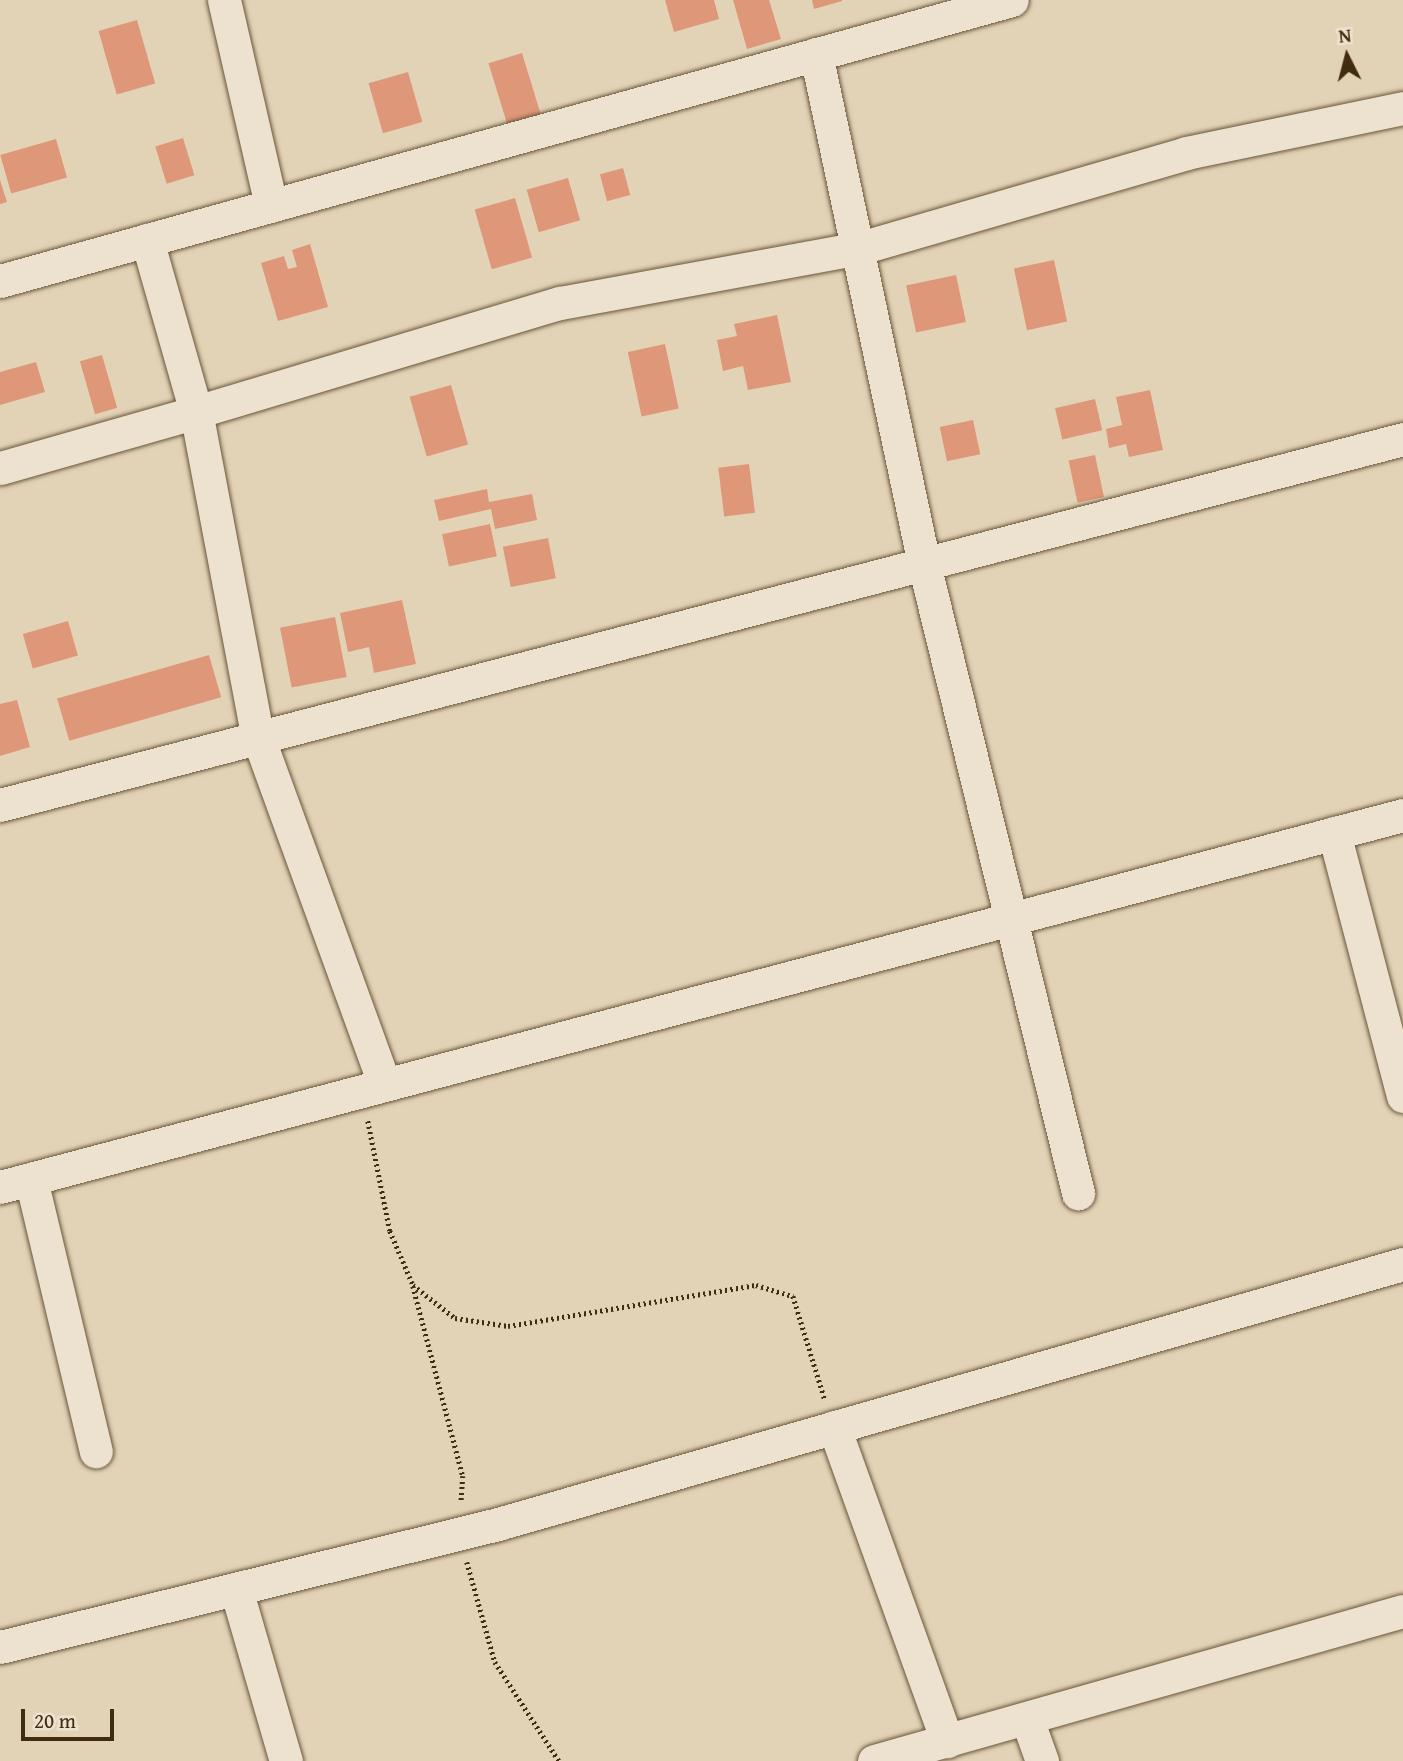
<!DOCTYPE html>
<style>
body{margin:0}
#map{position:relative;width:1403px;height:1761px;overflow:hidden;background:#e3d3b6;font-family:"Gentium Book Plus",serif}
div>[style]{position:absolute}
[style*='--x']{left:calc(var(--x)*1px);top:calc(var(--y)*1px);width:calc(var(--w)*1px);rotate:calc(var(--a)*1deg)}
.building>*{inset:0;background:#df9779;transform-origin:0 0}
.path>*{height:4.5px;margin-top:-2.25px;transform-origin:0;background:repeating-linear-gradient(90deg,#422c10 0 2px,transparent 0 5.5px)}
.roads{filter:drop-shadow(0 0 2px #6a563a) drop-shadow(0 0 2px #6a563a)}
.street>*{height:33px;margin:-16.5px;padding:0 16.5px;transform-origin:16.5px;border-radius:16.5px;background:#ede2d0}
span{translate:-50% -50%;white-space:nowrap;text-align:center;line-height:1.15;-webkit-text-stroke:5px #ede2d0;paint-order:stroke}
.north{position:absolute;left:1312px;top:21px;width:70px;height:70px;-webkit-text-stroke:5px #ede2d0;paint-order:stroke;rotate:354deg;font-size:19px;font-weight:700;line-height:28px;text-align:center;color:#422c10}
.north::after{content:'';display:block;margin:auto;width:24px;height:32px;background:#422c10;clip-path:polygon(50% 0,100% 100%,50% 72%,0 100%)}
.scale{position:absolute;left:21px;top:1709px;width:93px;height:32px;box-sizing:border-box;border:4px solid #422c10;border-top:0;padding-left:9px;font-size:21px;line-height:24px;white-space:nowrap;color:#422c10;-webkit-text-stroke:5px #ede2d0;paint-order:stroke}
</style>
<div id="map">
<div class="building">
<i style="clip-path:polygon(665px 0,714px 0,719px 19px,674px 32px)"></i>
<i style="clip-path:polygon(733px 0,769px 0,781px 39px,747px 49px)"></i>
<i style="clip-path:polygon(812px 0,842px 0,842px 1px,814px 9px)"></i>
<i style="left:137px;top:20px;width:66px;height:40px;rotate:74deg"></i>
<i style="left:522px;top:53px;width:67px;height:35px;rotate:73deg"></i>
<i style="left:408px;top:72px;width:52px;height:41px;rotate:74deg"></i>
<i style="left:183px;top:138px;width:39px;height:29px;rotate:73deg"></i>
<i style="left:56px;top:139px;width:40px;height:58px;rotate:74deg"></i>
<i style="left:623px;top:168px;width:28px;height:24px;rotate:75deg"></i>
<i style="left:568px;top:178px;width:44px;height:43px;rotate:74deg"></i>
<i style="clip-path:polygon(0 180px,7px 202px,0 204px)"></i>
<i style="left:515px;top:198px;width:62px;height:42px;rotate:74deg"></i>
<i style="clip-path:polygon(310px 244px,328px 307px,278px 321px,261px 263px,284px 256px,288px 269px,297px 267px,292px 250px)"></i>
<i style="left:1054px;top:260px;width:63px;height:41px;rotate:78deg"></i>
<i style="left:956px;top:275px;width:48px;height:51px;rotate:78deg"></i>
<i style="clip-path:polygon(777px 315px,791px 382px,748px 390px,743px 366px,723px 371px,717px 340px,737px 336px,734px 324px)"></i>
<i style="left:665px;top:344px;width:66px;height:38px;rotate:78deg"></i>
<i style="left:102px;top:355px;width:55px;height:23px;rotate:74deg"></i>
<i style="clip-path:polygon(36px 362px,45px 392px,0 405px,0 372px)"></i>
<i style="left:451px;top:385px;width:62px;height:43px;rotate:74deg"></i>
<i style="clip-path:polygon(1150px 390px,1163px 450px,1129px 457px,1126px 444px,1109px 448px,1106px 429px,1122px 425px,1116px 397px)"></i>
<i style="left:1095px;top:399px;width:32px;height:41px;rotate:77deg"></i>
<i style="left:973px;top:420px;width:35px;height:34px;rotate:78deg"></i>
<i style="left:1095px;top:455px;width:43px;height:27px;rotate:78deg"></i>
<i style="left:749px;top:464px;width:49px;height:31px;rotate:83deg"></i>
<i style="clip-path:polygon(487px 489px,489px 502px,532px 494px,537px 520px,495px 529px,491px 509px,439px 521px,434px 500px)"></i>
<i style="left:490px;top:524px;width:33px;height:49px;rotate:78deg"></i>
<i style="left:548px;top:538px;width:41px;height:46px;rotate:79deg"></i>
<i style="clip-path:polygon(402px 600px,416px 664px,374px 673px,369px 647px,348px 652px,340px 613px)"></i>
<i style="left:335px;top:617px;width:61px;height:56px;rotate:79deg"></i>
<i style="left:68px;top:621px;width:36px;height:47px;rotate:74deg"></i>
<i style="left:209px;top:655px;width:44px;height:158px;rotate:74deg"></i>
<i style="clip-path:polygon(17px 700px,30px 747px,0 756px,0 704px)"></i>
</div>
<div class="path">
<i style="--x:368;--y:1121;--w:112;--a:78.7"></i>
<i style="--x:390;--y:1231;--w:59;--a:66.9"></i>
<i style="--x:413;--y:1285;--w:53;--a:38.2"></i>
<i style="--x:455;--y:1318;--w:54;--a:8.6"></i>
<i style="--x:508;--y:1326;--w:251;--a:-9.4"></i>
<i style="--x:756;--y:1285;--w:39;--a:17"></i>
<i style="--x:793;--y:1296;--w:109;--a:72.9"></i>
<i style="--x:413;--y:1286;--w:196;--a:75.3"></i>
<i style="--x:463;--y:1476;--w:26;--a:94"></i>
<i style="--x:467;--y:1562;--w:104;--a:74.4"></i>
<i style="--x:495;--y:1662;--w:118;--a:57.1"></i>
</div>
<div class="roads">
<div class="street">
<i style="--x:224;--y:0;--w:211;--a:77.1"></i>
<i style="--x:816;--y:54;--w:521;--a:78.04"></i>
<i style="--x:924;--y:564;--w:648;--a:76.24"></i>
<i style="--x:0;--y:281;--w:1050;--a:-15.52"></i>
<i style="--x:0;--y:468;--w:204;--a:-15.9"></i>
<i style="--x:196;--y:412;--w:179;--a:-105.9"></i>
<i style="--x:0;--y:805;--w:1450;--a:-14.62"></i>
<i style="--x:1334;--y:833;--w:272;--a:75.3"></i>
<i style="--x:384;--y:1083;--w:371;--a:-110"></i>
<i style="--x:257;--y:734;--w:328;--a:-100.7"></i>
<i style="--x:196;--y:412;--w:380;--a:-16.7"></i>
<i style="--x:560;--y:303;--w:305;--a:-10.4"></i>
<i style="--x:860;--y:248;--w:340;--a:-16.2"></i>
<i style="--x:1186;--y:153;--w:222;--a:-11.7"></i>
<i style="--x:31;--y:1179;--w:280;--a:76.6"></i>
<i style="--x:0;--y:1187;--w:1451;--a:-14.85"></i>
<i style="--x:834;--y:1427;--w:334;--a:70.2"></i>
<i style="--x:236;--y:1589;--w:179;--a:73.8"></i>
<i style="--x:0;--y:1647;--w:513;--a:-13.87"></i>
<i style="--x:498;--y:1524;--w:942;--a:-16.03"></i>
<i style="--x:1027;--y:1719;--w:45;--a:70.3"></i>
<i style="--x:874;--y:1761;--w:550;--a:-15.83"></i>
</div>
</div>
<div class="north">N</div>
<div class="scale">20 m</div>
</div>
